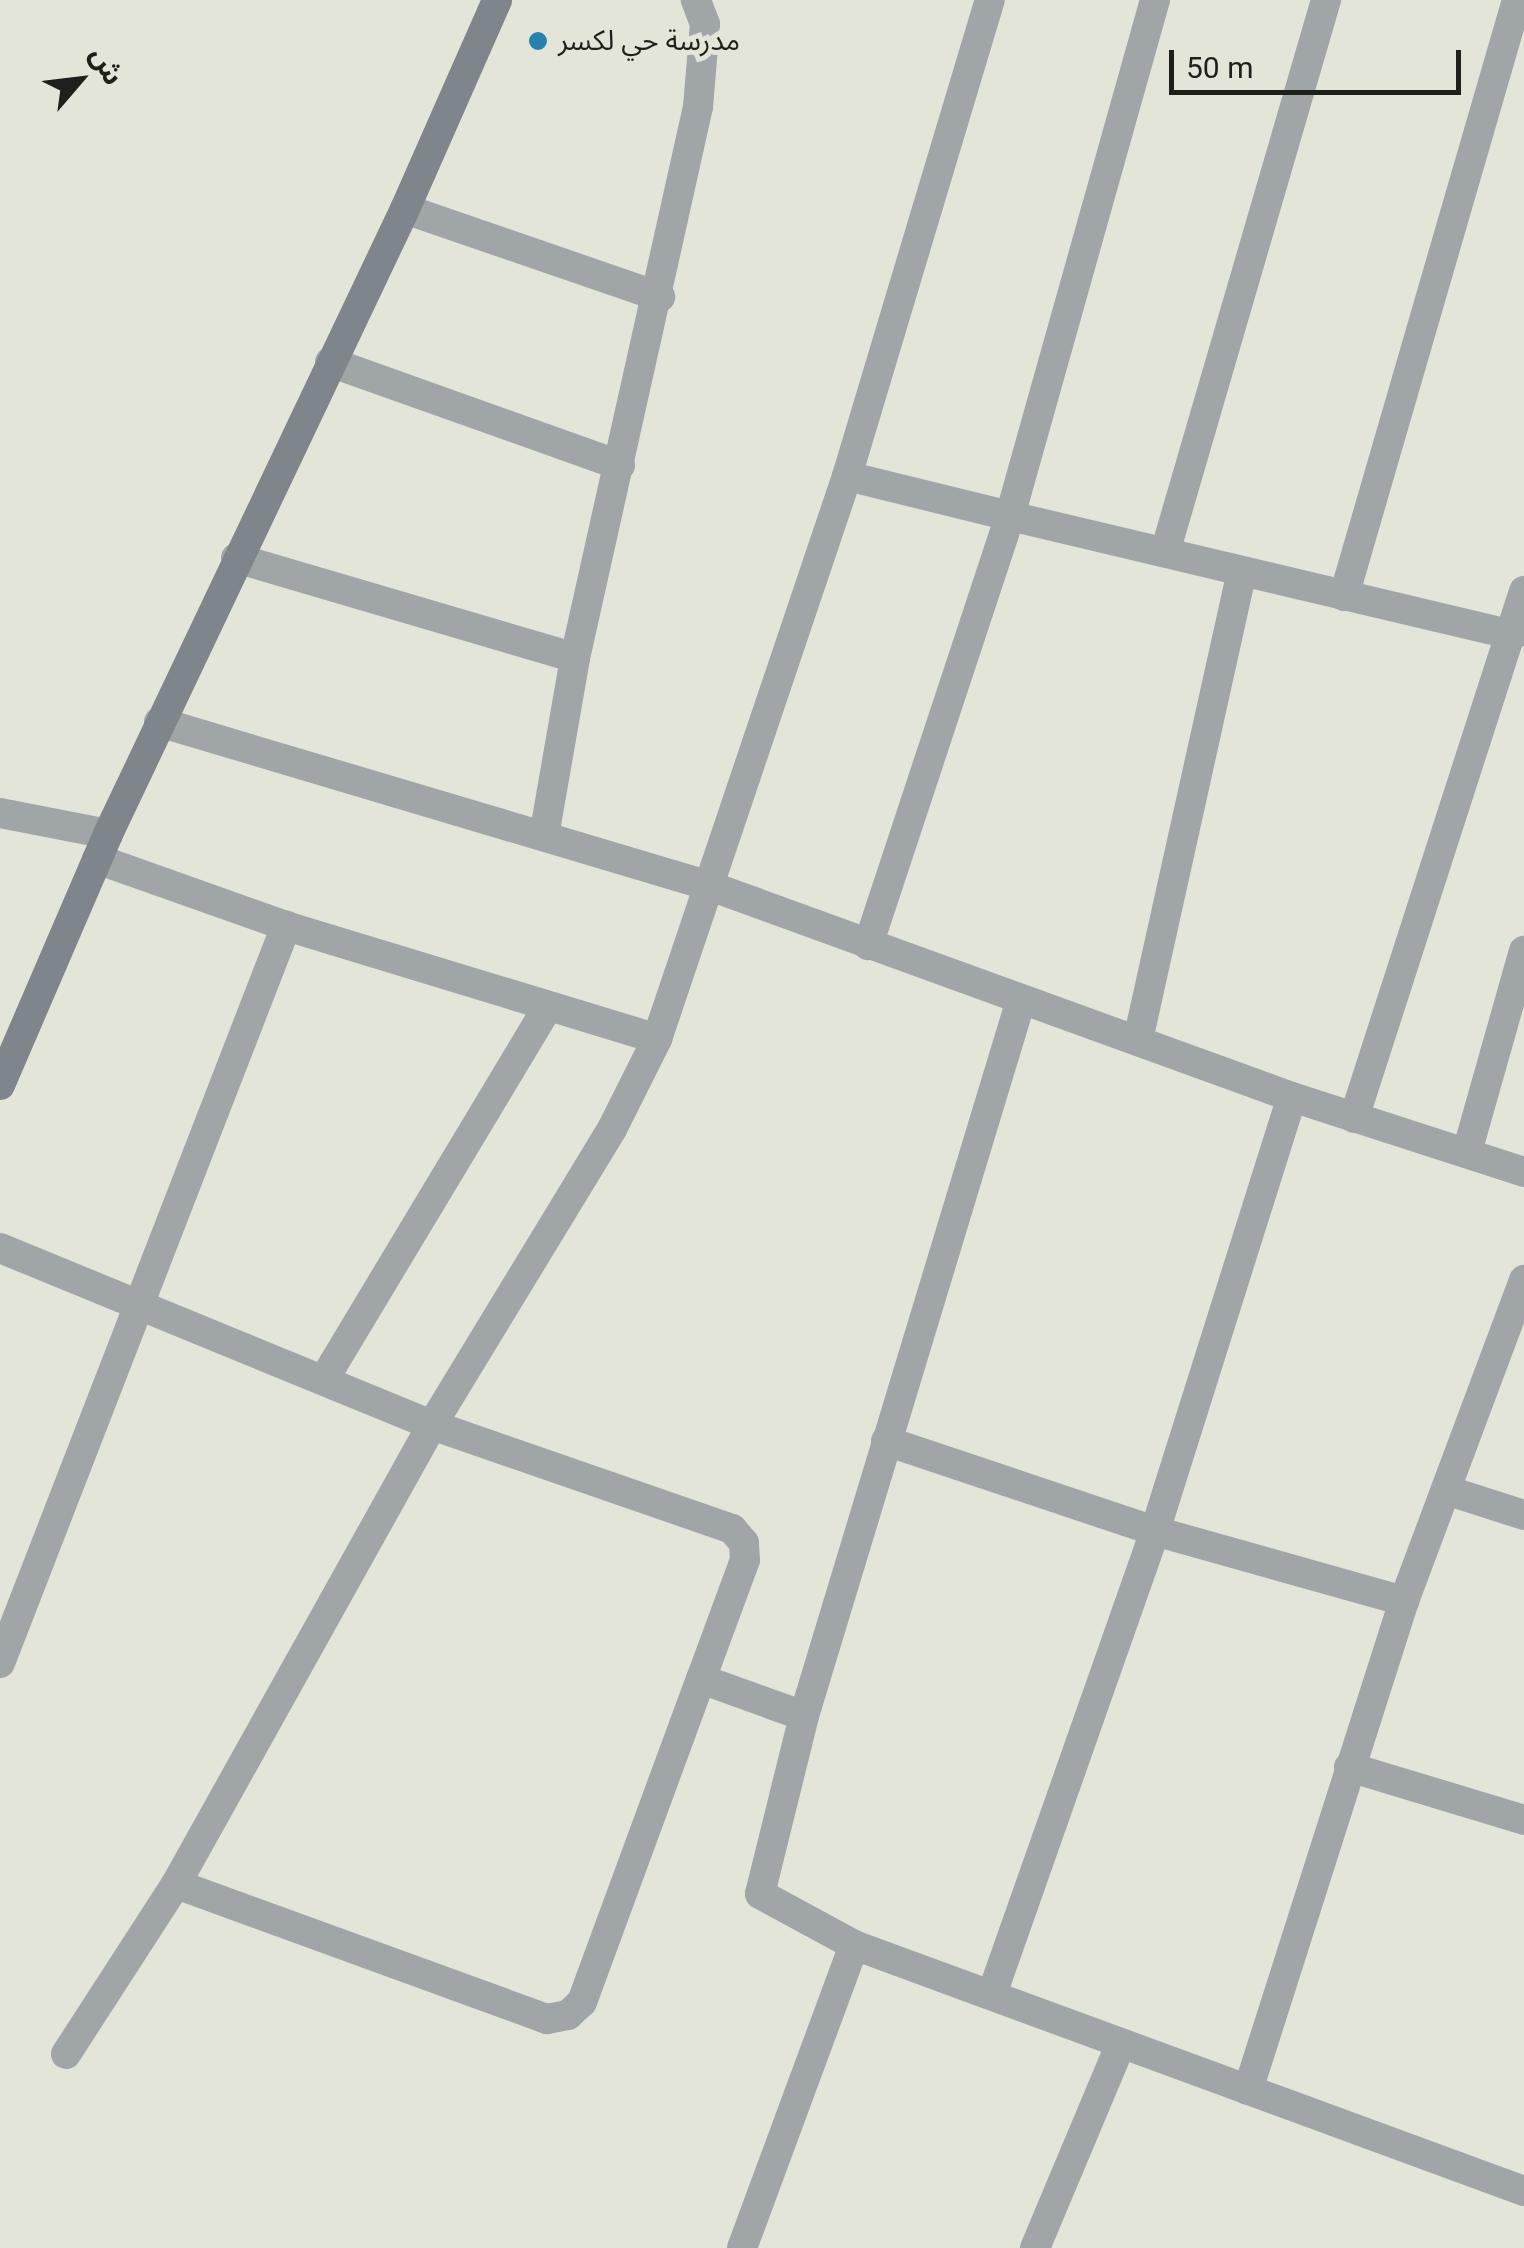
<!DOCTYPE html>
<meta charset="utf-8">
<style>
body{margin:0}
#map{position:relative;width:1524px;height:2248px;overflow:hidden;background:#e4e5d9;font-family:Roboto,"Noto Sans Arabic",sans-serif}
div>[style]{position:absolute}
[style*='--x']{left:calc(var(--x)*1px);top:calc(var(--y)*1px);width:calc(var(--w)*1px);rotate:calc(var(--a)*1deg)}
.street>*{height:30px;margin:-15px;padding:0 15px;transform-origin:15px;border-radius:15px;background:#a0a5a8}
.secondary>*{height:30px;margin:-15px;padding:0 15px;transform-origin:15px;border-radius:15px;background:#7f868b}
.dots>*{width:28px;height:28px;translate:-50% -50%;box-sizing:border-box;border:5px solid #e4e5d9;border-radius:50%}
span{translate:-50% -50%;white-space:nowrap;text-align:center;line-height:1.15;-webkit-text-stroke:10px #e4e5d9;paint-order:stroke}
.poi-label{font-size:28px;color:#1f201b}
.left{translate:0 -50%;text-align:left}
.north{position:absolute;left:30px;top:30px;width:100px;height:100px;-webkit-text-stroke:8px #e4e5d9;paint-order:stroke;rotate:62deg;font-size:28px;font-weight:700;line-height:40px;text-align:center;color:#1f201b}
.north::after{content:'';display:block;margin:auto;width:35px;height:45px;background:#1f201b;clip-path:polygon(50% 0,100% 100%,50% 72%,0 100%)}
.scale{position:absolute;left:1169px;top:50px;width:292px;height:45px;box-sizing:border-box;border:5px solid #1f201b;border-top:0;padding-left:12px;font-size:30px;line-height:35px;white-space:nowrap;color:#1f201b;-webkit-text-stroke:8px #e4e5d9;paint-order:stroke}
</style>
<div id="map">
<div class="street">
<i style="--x:1155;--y:0;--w:536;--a:105.7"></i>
<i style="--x:1010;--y:516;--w:517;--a:13.31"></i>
<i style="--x:405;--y:209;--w:270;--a:19"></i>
<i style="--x:330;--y:362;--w:308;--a:19.6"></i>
<i style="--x:847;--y:476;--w:168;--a:13.8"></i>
<i style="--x:1010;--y:516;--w:452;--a:108.3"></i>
<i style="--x:1166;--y:549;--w:572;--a:-73.75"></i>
<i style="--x:236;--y:558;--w:353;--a:16.4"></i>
<i style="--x:1344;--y:596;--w:621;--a:-73.81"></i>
<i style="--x:159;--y:722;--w:575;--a:16.58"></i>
<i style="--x:710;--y:886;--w:619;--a:19.93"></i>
<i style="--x:1292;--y:1097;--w:244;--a:17.9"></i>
<i style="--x:0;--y:813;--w:110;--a:11"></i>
<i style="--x:544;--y:836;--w:181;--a:-80.1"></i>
<i style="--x:575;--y:658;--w:565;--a:-77.42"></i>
<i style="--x:698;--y:107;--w:83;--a:-85.2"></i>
<i style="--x:705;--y:24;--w:26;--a:-111"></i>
<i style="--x:97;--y:859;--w:201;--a:19.5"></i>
<i style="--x:1138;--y:1040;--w:480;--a:-77.5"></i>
<i style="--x:1354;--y:1118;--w:554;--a:-72.12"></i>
<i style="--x:1467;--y:1152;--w:209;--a:-74.2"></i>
<i style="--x:0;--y:1248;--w:467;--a:22.3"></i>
<i style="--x:432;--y:1425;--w:318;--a:19.1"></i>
<i style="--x:732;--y:1529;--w:18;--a:49"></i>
<i style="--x:744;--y:1543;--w:17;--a:87"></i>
<i style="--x:745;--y:1560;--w:127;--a:110.3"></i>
<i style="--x:326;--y:1376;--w:431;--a:-59"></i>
<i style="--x:886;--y:1441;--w:284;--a:18.5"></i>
<i style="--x:1155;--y:1531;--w:259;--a:15.7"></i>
<i style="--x:1446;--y:1490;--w:82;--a:17.8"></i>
<i style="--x:0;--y:1663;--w:791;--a:-68.79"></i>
<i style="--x:286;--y:926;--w:388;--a:16.9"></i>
<i style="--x:804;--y:1716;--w:748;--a:-73.14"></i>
<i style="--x:1349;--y:1767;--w:183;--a:16.8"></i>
<i style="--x:176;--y:1884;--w:395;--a:20"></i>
<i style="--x:547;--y:2019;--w:21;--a:-11"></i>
<i style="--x:568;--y:2015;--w:19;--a:-43"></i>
<i style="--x:582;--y:2002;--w:344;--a:-69.8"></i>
<i style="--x:701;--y:1679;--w:109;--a:19.8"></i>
<i style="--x:804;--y:1716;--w:183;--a:103.9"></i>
<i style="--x:760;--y:1894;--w:107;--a:28.5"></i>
<i style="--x:992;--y:1994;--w:491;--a:-70.6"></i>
<i style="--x:1155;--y:1531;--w:455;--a:-72.5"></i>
<i style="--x:66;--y:2054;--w:202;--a:-57.1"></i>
<i style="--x:176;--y:1884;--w:526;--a:-60.85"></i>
<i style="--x:432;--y:1425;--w:346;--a:-58.7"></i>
<i style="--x:612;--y:1129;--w:101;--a:-63.4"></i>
<i style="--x:657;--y:1039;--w:594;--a:-71.35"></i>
<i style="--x:847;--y:476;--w:497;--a:-73.3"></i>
<i style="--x:1248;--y:2090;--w:513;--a:-72.31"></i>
<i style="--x:1404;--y:1601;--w:343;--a:-69.5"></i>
<i style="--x:742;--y:2248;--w:323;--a:-69.7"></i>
<i style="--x:854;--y:1945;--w:714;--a:20.16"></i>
<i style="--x:1035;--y:2248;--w:222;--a:-67.2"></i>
</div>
<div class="secondary">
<i style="--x:0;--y:1085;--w:273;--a:-66.7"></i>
<i style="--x:108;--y:834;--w:692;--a:-64.58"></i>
<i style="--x:405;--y:209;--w:228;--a:-66.2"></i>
</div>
<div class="dots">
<i style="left:538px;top:41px;background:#2781af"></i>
</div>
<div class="poi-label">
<span class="left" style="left:558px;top:41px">مدرسة حي لكسر</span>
</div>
<div class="north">ش</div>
<div class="scale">50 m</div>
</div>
